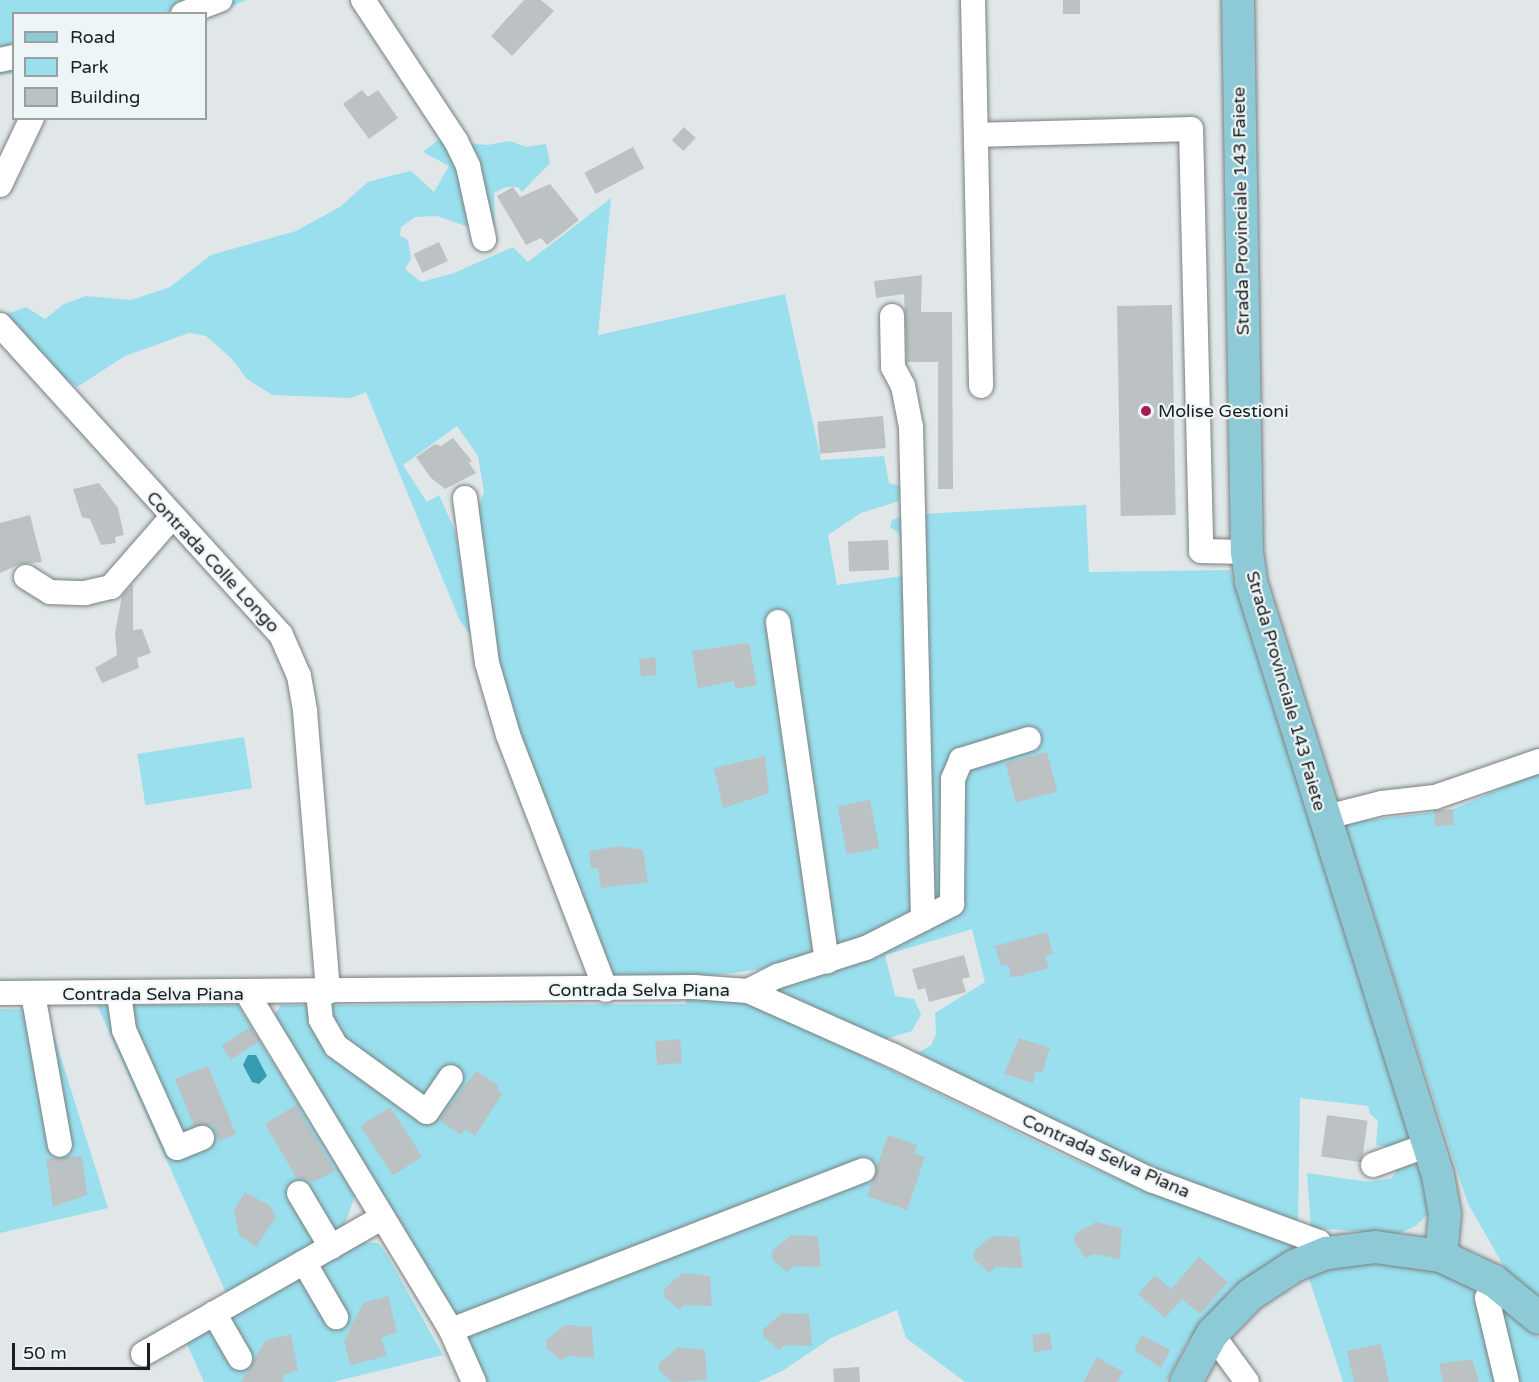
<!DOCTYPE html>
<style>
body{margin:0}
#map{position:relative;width:1539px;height:1382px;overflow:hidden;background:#e1e7e9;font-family:"Varela Round",sans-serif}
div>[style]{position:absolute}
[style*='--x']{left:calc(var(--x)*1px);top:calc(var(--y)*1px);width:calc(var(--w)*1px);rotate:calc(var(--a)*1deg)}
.green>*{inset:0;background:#99dfed;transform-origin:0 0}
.water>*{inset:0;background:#359daf}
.building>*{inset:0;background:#bcc2c3;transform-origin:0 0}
.roads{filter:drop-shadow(0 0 2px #7a8081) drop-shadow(0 0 2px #7a8081)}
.minor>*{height:24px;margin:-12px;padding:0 12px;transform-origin:12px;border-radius:12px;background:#fff}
.major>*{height:32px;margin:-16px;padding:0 16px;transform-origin:16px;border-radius:16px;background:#8dcad6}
.dots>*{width:16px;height:16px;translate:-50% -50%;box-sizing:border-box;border:3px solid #eef5f6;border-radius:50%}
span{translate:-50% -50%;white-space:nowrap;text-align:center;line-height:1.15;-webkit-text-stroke:4.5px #eef5f6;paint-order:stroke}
.street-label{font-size:18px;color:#1c1e1e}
.poi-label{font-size:18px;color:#1c1e1e}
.left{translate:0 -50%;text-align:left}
.legend{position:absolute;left:12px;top:12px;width:195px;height:108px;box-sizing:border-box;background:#eef5f6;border:2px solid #9a9fa0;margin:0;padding:8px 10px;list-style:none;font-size:18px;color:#1c1e1e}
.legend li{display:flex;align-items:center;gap:12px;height:30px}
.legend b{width:30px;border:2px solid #9a9fa0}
.scale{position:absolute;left:12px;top:1343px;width:138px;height:27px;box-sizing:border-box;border:3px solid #1c1e1e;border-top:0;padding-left:8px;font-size:18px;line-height:21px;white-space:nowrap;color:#1c1e1e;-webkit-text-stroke:4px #eef5f6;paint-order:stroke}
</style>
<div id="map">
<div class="green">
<i style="clip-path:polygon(0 0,247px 0,206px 16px,14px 14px,13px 73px,0 75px)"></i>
<i style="clip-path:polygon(438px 140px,487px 145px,510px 141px,526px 147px,546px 144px,550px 163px,522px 192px,518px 187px,506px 187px,494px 193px,495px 227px,471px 228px,437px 216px,415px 217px,401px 227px,400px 236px,408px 240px,411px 259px,405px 269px,421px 282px,454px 273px,513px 247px,528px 262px,611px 198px,598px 335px,785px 294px,821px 460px,884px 456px,889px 483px,901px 486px,899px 501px,861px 513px,828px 535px,837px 585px,903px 576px,900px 534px,890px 527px,892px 520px,904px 515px,1086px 505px,1089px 572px,1230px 570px,1410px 1139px,1396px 1148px,1376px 1145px,1378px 1121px,1370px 1114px,1368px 1106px,1300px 1098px,1298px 1223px,1153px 1171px,918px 1053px,931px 1045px,936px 1034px,935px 1013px,985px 982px,972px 929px,885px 955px,895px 996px,914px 999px,921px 1014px,912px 1031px,883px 1040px,777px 991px,796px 964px,719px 975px,610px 982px,524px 755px,488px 629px,474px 520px,484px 492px,478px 456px,457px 426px,403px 465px,427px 502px,439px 495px,455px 531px,474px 639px,460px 621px,366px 392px,351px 398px,272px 395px,247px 379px,231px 358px,206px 336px,189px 333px,125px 356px,77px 387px,49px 367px,4px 315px,26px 307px,45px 319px,64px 304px,86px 296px,131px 300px,170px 287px,211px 255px,296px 231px,340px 207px,368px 182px,390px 176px,411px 171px,434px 192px,449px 166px,423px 152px)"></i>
<i style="left:244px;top:737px;width:52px;height:108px;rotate:81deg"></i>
<i style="clip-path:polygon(1539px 772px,1539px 1301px,1510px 1277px,1468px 1204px,1344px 823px,1451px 810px)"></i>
<i style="clip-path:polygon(686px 998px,736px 1000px,769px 1010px,1061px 1154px,1144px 1190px,1298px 1245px,1232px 1289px,1187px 1342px,1166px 1382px,965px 1382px,906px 1338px,897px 1310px,831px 1338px,784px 1370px,758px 1382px,485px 1382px,272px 1019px,281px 1005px,686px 1004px)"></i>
<i style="clip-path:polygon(97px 1005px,238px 1005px,355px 1196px,344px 1226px,227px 1295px)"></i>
<i style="clip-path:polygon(0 1009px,46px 1010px,108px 1208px,0 1233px)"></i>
<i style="clip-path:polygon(1400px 1165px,1418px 1165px,1429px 1198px,1428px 1214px,1416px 1226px,1397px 1234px,1311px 1228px,1307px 1173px,1369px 1182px,1392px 1178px)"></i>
<i style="clip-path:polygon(355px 1242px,378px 1243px,387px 1255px,443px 1355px,333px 1382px,204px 1382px,185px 1340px)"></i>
<i style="clip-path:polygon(1342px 1260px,1433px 1262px,1464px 1274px,1539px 1338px,1539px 1382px,1343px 1382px,1307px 1272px)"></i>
</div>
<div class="water">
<i style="clip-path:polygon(248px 1055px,256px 1055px,267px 1076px,259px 1084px,252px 1082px,243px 1065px)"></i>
</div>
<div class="building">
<i style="clip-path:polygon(524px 0,541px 0,554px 11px,512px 56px,491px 36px)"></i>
<i style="left:1063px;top:0;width:17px;height:14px"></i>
<i style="clip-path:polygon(362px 90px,368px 97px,378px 90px,398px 118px,369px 139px,343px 104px)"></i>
<i style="left:684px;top:127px;width:16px;height:18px;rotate:43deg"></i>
<i style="left:633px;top:147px;width:24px;height:55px;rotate:62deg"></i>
<i style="clip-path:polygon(550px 184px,579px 220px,547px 245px,541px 238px,526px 245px,497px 196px,513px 187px,520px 197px)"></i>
<i style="left:439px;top:242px;width:21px;height:28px;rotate:65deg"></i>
<i style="clip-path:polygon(922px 275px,921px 312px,952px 312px,953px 489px,938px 489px,938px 362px,907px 362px,904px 294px,876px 298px,874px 281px)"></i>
<i style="left:1172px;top:305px;width:210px;height:55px;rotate:89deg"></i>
<i style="left:883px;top:416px;width:32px;height:66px;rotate:85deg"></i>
<i style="clip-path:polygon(453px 438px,472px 461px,469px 463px,476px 473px,445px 489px,431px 478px,416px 457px,435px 444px,441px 446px)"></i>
<i style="clip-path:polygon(99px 483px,118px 508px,124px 535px,115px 537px,116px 543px,101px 545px,90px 519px,82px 517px,73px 489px)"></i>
<i style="clip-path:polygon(30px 515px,42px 562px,20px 564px,0 573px,0 523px)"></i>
<i style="left:888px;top:540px;width:30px;height:40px;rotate:88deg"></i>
<i style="clip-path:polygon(133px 584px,133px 630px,142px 629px,151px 653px,137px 658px,139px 668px,102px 683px,95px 668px,117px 655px,115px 633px,122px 596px)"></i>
<i style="clip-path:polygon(749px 643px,757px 685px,735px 689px,734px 681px,698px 688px,692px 651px)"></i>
<i style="left:655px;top:657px;width:18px;height:16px;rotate:84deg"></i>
<i style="left:1047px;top:752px;width:41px;height:43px;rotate:75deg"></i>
<i style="clip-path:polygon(765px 756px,769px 793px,723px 808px,714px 768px)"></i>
<i style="left:870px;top:800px;width:49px;height:33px;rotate:79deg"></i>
<i style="left:1453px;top:809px;width:16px;height:19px;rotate:86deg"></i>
<i style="clip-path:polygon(620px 846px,643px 850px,648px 882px,601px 888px,598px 868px,591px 869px,589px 851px)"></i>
<i style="clip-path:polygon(1047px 932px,1053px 954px,1045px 956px,1049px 968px,1011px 978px,1008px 964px,1001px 966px,995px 946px)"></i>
<i style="clip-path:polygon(964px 955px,970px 977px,962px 979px,966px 992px,929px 1002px,925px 988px,918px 990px,912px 969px)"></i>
<i style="left:250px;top:1027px;width:17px;height:34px;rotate:57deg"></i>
<i style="clip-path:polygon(1019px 1038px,1050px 1048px,1042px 1073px,1036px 1071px,1033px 1083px,1004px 1074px)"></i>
<i style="left:680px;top:1039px;width:24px;height:25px;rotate:85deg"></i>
<i style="clip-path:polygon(208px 1066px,236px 1134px,219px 1141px,213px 1125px,194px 1126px,175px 1079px)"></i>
<i style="clip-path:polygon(476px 1071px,499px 1086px,497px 1090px,502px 1094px,475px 1136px,465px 1129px,461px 1135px,439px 1120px)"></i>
<i style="clip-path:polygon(296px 1105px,335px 1171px,313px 1182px,296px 1177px,265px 1124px)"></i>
<i style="left:390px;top:1107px;width:59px;height:35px;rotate:57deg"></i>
<i style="left:1327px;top:1115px;width:41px;height:42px;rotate:8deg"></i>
<i style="clip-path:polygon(888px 1135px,917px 1145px,914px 1153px,925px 1157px,907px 1210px,867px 1196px)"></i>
<i style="clip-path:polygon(82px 1156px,87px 1195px,53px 1207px,46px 1159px)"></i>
<i style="clip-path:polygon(245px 1192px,269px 1205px,276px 1217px,256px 1247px,239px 1235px,234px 1210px)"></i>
<i style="clip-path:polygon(1096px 1222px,1122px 1228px,1120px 1259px,1093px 1254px,1086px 1258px,1074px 1242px,1075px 1234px)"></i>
<i style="clip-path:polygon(791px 1235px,818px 1236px,821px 1267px,793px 1266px,787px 1272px,772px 1259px,772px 1251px)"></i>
<i style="clip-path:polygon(992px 1236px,1019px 1237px,1023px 1268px,995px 1267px,989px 1273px,974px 1259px,974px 1251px)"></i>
<i style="clip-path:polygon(1199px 1257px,1228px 1282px,1200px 1314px,1182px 1299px,1165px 1318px,1138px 1294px,1155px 1275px,1171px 1289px)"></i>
<i style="clip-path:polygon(683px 1273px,710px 1276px,712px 1306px,684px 1305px,679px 1310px,664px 1297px,664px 1289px)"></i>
<i style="clip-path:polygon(388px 1296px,397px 1332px,381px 1338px,387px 1356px,350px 1365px,344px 1341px,363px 1303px)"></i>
<i style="clip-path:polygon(782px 1313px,809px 1314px,812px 1346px,785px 1345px,779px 1350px,764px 1337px,763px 1329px)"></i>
<i style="clip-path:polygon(565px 1325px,592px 1327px,594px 1358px,567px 1356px,561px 1361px,546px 1348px,546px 1340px)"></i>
<i style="left:1050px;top:1333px;width:17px;height:18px;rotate:83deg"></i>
<i style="clip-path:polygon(291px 1334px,298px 1370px,282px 1376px,284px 1382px,241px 1382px,266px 1340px)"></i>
<i style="clip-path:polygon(1142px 1335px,1170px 1350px,1161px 1368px,1134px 1350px)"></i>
<i style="clip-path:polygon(1381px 1344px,1389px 1382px,1354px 1382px,1347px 1351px)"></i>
<i style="clip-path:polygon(678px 1347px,705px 1350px,707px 1380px,672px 1382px,659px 1370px,659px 1363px)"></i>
<i style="clip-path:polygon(1097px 1357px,1123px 1372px,1117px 1382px,1083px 1382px)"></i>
<i style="clip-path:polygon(1472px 1359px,1479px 1382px,1443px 1382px,1439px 1364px)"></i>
<i style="left:859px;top:1367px;width:15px;height:26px;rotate:86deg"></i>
</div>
<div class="roads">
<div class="minor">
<i style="--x:363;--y:0;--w:169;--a:56.6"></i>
<i style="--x:456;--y:141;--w:28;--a:64"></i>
<i style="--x:468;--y:166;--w:75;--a:77.6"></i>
<i style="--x:973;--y:0;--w:386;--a:88.8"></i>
<i style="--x:183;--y:14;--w:40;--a:-21"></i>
<i style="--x:0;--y:60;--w:14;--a:-12"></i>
<i style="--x:976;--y:135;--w:215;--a:-1.6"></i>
<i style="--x:1191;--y:129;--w:422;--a:88.6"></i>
<i style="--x:1201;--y:551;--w:46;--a:1.2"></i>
<i style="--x:0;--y:185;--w:74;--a:-64.5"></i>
<i style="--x:0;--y:325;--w:418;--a:47.8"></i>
<i style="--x:281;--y:635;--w:45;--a:66.3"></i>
<i style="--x:299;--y:676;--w:36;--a:80"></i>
<i style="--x:305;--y:711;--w:282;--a:85.3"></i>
<i style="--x:465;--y:498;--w:166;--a:82.4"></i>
<i style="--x:487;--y:663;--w:75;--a:73.7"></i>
<i style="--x:508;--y:735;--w:273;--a:69"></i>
<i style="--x:26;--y:577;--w:28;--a:32"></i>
<i style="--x:50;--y:592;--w:35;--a:2"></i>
<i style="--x:85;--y:593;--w:27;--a:-13"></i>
<i style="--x:111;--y:587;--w:93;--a:-48.9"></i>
<i style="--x:778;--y:622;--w:343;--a:81.8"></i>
<i style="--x:1323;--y:818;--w:61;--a:-14.3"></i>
<i style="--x:1382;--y:803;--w:53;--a:-6.5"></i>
<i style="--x:1435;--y:797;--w:110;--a:-19.1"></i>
<i style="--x:923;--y:919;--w:33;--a:-27"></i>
<i style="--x:952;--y:904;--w:125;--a:-89.5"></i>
<i style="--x:953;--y:779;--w:21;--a:-67"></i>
<i style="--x:961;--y:760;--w:71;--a:-17.2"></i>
<i style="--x:748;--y:991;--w:34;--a:-27"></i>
<i style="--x:778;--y:976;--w:92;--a:-17.7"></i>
<i style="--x:866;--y:948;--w:64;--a:-27"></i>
<i style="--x:923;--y:919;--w:492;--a:-91.4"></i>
<i style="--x:911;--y:427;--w:42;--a:-101"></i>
<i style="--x:903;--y:386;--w:21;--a:-118"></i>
<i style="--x:893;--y:367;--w:51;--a:-91.1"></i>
<i style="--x:318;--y:992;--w:28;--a:84"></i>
<i style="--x:321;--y:1020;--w:30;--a:60"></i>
<i style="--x:336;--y:1046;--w:112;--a:36"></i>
<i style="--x:427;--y:1112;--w:42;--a:-55.6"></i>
<i style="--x:0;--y:993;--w:694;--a:-0.5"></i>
<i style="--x:694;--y:987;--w:54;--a:4.2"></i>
<i style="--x:748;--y:991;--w:158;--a:24"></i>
<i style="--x:892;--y:1055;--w:288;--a:25.8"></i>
<i style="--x:1151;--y:1180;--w:179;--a:20.3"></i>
<i style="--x:1319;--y:1242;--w:14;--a:54"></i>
<i style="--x:247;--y:993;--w:394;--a:58.8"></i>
<i style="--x:451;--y:1330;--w:57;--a:66.1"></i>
<i style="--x:33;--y:994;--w:153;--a:79.9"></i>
<i style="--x:119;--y:994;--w:36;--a:82"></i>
<i style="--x:124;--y:1030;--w:129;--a:65.8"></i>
<i style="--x:177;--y:1148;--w:27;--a:-22"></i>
<i style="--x:1373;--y:1165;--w:59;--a:-20"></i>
<i style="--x:299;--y:1193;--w:63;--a:59.3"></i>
<i style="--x:304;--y:1262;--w:64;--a:59.8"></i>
<i style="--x:1494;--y:1281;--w:18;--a:112"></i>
<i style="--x:1487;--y:1298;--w:86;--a:76.6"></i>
<i style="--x:214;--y:1313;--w:52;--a:60"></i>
<i style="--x:451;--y:1330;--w:442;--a:-21.2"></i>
<i style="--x:1212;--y:1334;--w:59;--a:53.9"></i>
<i style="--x:143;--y:1354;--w:276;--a:-29.7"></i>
</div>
<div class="major">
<i style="--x:1238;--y:0;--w:552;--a:89.07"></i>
<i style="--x:1247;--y:552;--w:30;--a:82"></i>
<i style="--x:1251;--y:582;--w:622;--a:72.5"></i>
<i style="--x:1438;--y:1175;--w:40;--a:80"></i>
<i style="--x:1445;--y:1214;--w:42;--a:95.4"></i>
<i style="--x:1186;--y:1382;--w:55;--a:-61.6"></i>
<i style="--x:1212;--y:1334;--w:54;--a:-45.7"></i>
<i style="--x:1250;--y:1295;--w:53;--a:-33.4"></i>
<i style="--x:1294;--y:1266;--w:35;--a:-22"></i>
<i style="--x:1327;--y:1253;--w:48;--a:-7.1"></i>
<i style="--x:1375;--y:1247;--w:67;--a:7.8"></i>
<i style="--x:1441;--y:1256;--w:59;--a:25.3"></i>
<i style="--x:1494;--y:1281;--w:58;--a:39.4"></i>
</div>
</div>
<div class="dots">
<i style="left:1146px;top:411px;background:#a81857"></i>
</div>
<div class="street-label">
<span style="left:1241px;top:211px;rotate:-91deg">Strada Provinciale 143 Faiete</span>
<span style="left:213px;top:562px;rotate:47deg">Contrada Colle Longo</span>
<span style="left:1286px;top:691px;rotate:74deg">Strada Provinciale 143 Faiete</span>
<span style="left:639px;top:990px">Contrada Selva Piana</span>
<span style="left:153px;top:994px">Contrada Selva Piana</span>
<span style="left:1106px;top:1156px;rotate:24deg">Contrada Selva Piana</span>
</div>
<div class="poi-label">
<span class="left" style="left:1158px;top:411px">Molise Gestioni</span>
</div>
<ul class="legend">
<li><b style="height:8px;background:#8dcad6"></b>Road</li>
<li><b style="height:16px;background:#99dfed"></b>Park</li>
<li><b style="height:16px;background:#bcc2c3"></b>Building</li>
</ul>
<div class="scale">50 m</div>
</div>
